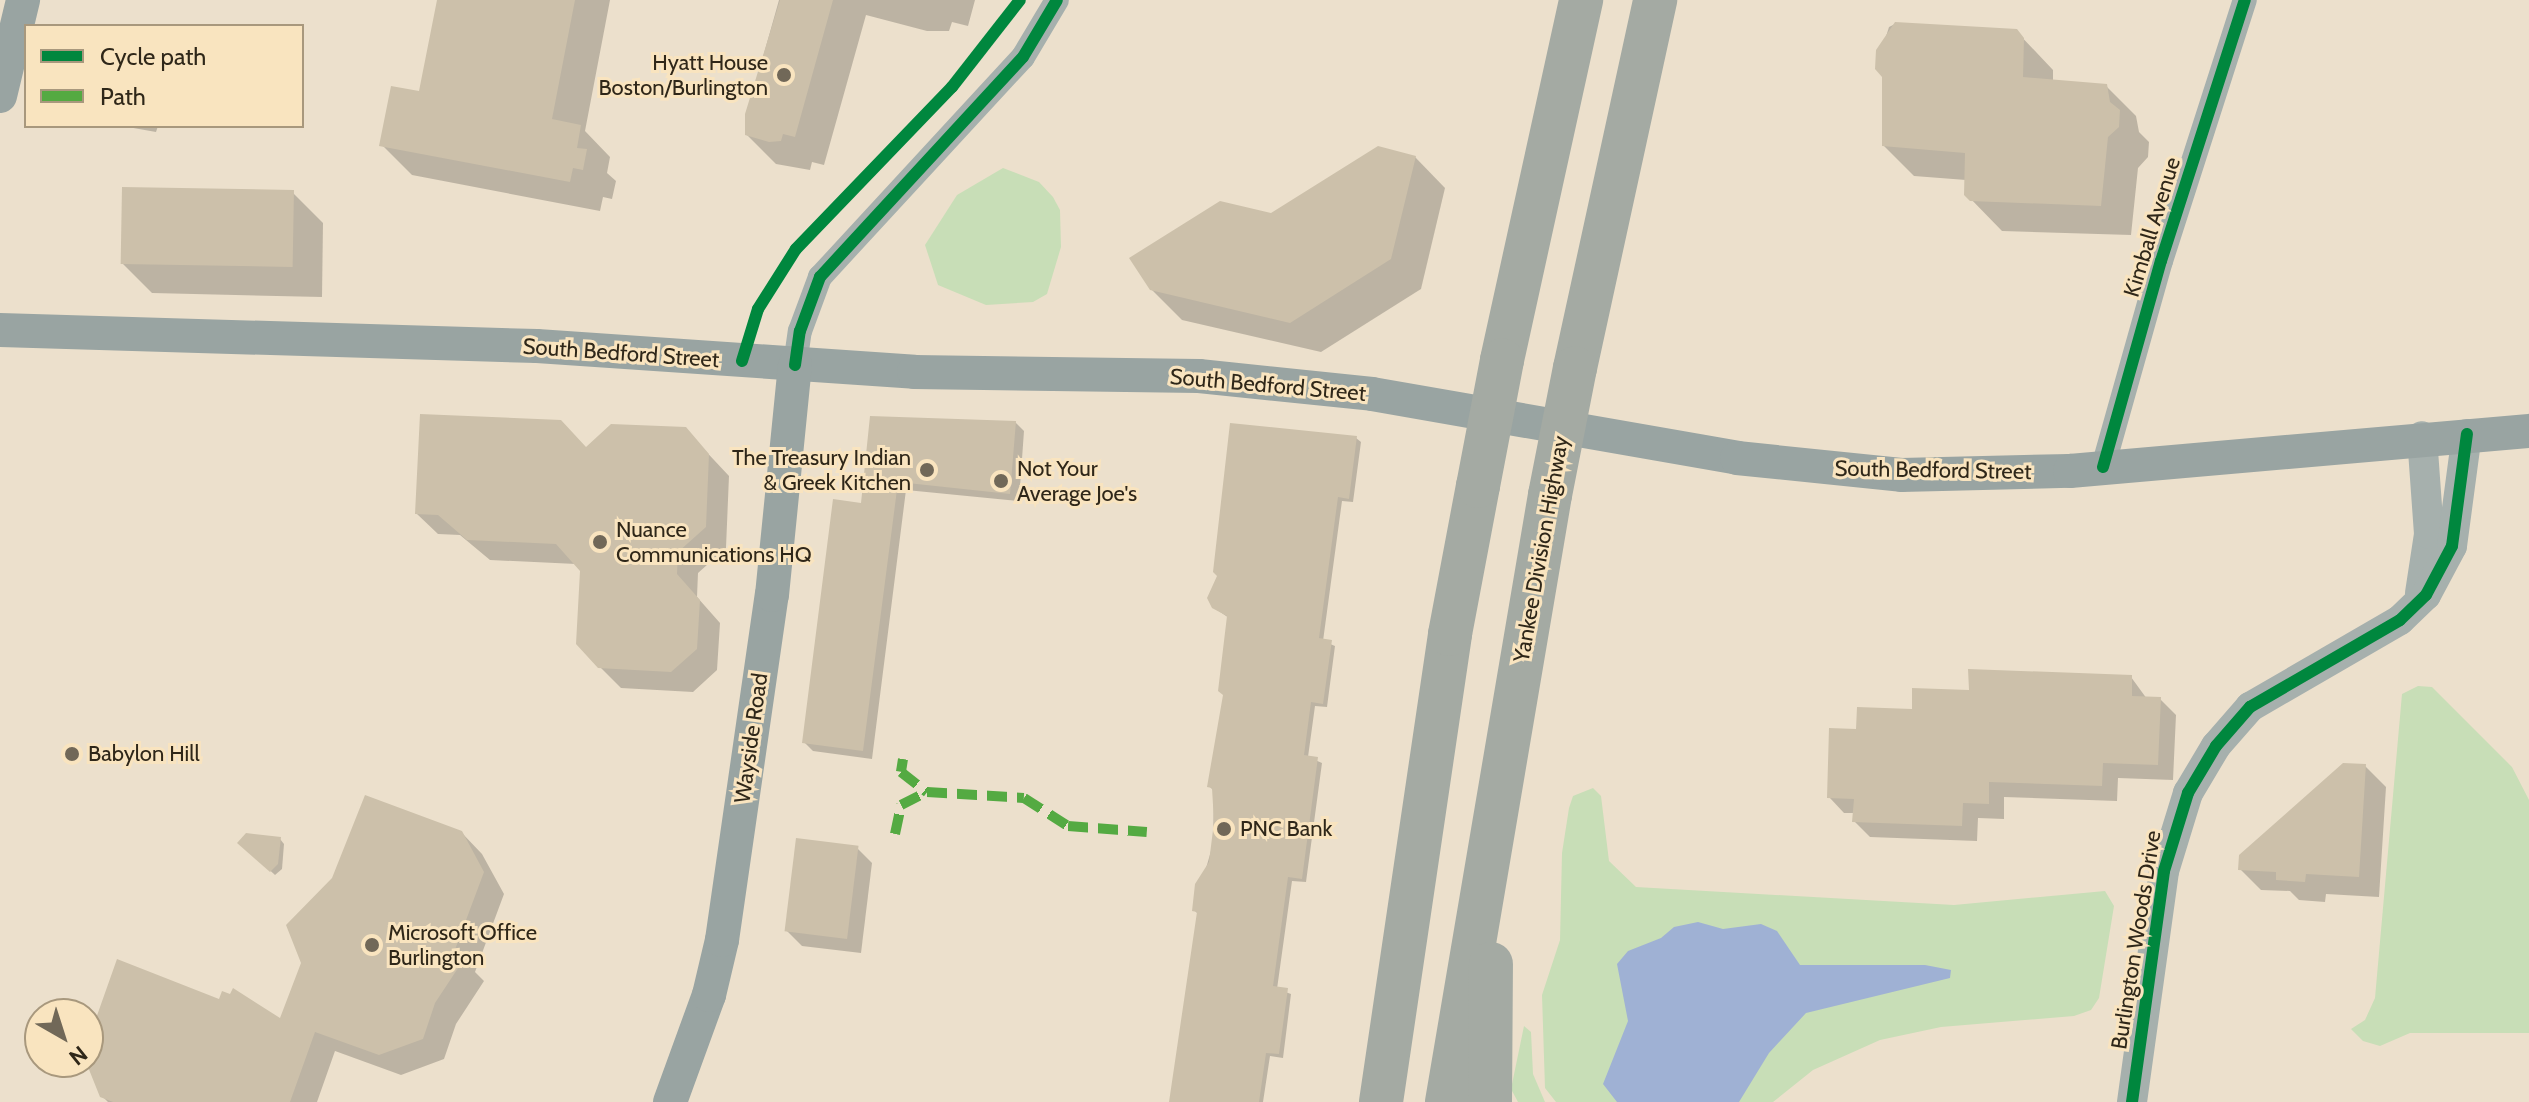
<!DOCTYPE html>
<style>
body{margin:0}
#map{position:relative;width:2529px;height:1102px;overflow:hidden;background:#ece0cc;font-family:Cabin,sans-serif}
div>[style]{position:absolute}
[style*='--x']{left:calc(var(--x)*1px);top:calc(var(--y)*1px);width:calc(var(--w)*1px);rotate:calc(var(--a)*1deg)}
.green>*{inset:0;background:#c8deb7}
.water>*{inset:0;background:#9fb1d4}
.shadow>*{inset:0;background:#0003}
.building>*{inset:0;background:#ccc0aa;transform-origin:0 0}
.minor>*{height:24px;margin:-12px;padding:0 12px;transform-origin:12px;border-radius:12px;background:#a6b0ad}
.tertiary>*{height:30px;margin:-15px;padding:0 15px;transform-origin:15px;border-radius:15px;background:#a6b0ad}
.secondary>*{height:34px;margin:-17px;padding:0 17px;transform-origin:17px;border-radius:17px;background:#99a4a2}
.motorway>*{height:44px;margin:-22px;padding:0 22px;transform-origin:22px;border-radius:22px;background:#a4aaa3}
.motorway-bridge>*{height:44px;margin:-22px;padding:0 22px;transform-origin:22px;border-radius:22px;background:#a4aaa3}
.quiet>*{height:10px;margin-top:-5px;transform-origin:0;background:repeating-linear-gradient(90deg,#54aa42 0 20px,transparent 0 30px)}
.cycleway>*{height:12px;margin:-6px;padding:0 6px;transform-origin:6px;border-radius:6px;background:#00873e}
.dots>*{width:22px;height:22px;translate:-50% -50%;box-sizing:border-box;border:4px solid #f9e4bf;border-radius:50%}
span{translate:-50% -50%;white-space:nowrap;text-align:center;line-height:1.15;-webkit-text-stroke:6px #f9e4bf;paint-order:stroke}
.poi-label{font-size:22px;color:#2f2719}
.right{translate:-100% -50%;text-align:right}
.left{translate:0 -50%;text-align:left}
.street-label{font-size:22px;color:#2f2719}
.legend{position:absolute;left:24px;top:24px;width:280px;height:104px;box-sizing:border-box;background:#f9e4bf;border:2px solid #a8987d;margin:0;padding:10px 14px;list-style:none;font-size:24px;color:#2f2719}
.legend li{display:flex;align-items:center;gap:16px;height:40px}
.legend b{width:40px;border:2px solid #a8987d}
.north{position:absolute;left:24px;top:998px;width:80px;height:80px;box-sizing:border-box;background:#f9e4bf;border:2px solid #a8987d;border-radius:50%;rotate:141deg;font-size:22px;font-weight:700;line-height:32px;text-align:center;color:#2f2719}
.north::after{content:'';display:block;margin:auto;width:28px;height:36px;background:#716858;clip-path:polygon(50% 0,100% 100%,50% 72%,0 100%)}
</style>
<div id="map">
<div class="green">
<i style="clip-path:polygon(1003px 168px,1039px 182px,1053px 197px,1060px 210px,1061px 247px,1047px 294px,1033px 302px,986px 305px,938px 285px,925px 245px,957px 195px)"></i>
<i style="clip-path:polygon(2418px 686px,2432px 687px,2512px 767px,2529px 800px,2529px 1033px,2410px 1033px,2380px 1046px,2363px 1041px,2351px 1029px,2365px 1020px,2375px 998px,2402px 694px)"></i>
<i style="clip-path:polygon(1593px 788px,1601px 796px,1609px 861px,1636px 887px,1954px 905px,2105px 891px,2114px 906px,2099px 998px,2091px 1010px,2074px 1016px,1941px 1027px,1880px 1040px,1813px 1070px,1773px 1102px,1556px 1102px,1545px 1088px,1542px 995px,1560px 940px,1562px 853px,1569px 808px,1573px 796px)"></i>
<i style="clip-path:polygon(1524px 1026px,1531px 1032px,1533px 1074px,1545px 1102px,1518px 1102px,1511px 1089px)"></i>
</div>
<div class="water">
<i style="clip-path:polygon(1698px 922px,1723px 929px,1761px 924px,1777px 931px,1800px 965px,1925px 965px,1951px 970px,1950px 978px,1806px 1013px,1769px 1053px,1739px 1102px,1617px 1102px,1603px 1084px,1628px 1021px,1617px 964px,1628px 951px,1661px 938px,1674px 927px)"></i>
</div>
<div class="shadow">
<i style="clip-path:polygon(439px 0,610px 0,585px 131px,610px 157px,607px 173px,616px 181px,612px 199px,603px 197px,600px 211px,412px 175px,382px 145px,421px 94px)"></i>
<i style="clip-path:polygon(779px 0,975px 0,968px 26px,952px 22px,949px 31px,927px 31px,866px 15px,824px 165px,812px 162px,810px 170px,776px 164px,747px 135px,747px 114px)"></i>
<i style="clip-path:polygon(1895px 24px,2016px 31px,2053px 70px,2053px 81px,2106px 86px,2136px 116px,2139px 132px,2149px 142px,2148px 157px,2138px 168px,2131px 235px,2002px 231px,1966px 194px,1966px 180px,1914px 176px,1884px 146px,1884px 77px,1877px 65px,1889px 27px)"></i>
<i style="clip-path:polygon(122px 126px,158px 126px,156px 132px)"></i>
<i style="clip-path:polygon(1415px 157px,1445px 188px,1421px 289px,1321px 352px,1182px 320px,1151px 289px,1271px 215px)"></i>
<i style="clip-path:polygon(293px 193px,323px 223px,322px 297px,152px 293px,122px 263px)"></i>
<i style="clip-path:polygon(872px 418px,1015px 422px,1024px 431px,1019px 501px,906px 490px,872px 759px,813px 751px,804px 742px,862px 505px)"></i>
<i style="clip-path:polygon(685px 429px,729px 476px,726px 548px,698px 573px,697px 597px,720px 623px,717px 670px,693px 692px,621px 688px,600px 667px,582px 571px,576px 564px,490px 560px,460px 535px,438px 534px,417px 514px,587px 449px)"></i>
<i style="clip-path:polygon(1356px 438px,1361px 442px,1353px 502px,1342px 501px,1323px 641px,1335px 646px,1327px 707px,1315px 706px,1308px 757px,1322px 763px,1306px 882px,1292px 881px,1277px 989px,1291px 994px,1283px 1058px,1270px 1056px,1263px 1102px,1171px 1102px,1198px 914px,1194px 910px,1213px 844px,1214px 791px,1209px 786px,1225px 695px,1229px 618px,1213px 607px)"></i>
<i style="clip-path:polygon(2131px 677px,2147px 699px,2160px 699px,2176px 715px,2173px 780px,2118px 778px,2117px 801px,2004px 797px,2004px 819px,1978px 818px,1977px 841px,1870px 837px,1854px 821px,1855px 813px,1844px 813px,1829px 797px,1858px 731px,1971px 692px)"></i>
<i style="clip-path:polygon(2365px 766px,2386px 787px,2379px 897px,2326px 894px,2325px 902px,2299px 900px,2290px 891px,2261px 890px,2240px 869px)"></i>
<i style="clip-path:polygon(461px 832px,482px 854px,504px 894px,475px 972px,484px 981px,456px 1024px,444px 1059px,401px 1075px,335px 1051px,317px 1102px,108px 1102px,102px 1096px,88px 1047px,220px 1001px,281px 1021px)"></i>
<i style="clip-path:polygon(280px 839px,284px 844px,282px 869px,275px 875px,240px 843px)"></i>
<i style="clip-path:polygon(857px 848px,872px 863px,861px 953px,802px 946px,786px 930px)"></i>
</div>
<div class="building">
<i style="clip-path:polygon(437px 0,575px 0,552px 119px,581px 125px,577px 148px,587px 149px,583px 170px,573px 168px,570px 182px,379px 146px,391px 86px,419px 91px)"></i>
<i style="clip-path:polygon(780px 0,833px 0,795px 137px,783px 134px,781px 141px,769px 142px,745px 135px,745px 114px)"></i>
<i style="clip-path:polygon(1895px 22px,2017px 29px,2024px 38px,2023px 77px,2107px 84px,2110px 102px,2120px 110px,2119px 127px,2108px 137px,2101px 206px,1970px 201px,1964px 195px,1965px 153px,1882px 146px,1882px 77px,1875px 69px,1876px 50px)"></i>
<i style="clip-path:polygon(1378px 146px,1416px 156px,1391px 259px,1290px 323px,1150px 290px,1129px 258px,1220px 201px,1271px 213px)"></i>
<i style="left:122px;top:187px;width:172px;height:77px;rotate:1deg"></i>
<i style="clip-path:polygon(420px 414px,561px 420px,586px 447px,611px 424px,686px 427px,709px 454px,706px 527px,678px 552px,677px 574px,700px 600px,697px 649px,671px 672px,598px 668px,576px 644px,580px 571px,556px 544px,467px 540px,438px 515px,415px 514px)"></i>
<i style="clip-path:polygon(870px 416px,1016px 421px,1010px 494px,898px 482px,863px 751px,802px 743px,833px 499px,861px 503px)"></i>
<i style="clip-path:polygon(1230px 423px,1357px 436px,1349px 499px,1338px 497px,1319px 638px,1332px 640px,1323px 704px,1311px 702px,1304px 755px,1318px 757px,1302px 879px,1288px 877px,1273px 986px,1288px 988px,1279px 1054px,1266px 1053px,1259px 1102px,1169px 1102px,1197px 912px,1192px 911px,1195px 884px,1209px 862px,1214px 822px,1212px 788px,1207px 787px,1223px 695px,1218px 691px,1227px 616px,1212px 608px,1207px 598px,1217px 576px,1213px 572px)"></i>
<i style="clip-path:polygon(1968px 669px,2132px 675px,2132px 696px,2161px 697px,2158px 765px,2103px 763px,2102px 786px,1989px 782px,1989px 804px,1963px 803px,1962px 826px,1852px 822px,1854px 799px,1827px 798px,1829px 728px,1856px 729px,1857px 707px,1912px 709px,1912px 688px,1969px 690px)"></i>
<i style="clip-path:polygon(2343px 763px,2366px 764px,2359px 877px,2306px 874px,2305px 882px,2276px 880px,2276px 872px,2238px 870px,2239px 855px)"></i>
<i style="clip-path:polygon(365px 795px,462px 831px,484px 872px,453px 955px,464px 959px,435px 1003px,423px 1039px,379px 1055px,315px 1032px,290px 1102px,113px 1102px,100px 1097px,88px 1067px,88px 1041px,117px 959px,219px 999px,222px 991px,230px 994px,233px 988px,280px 1018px,301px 963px,286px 925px,332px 878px)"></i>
<i style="clip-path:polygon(246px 833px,281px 837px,278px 864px,270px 872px,237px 843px)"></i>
<i style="left:796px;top:838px;width:63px;height:94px;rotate:7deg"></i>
</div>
<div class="minor">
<i style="--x:795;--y:365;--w:34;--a:-82"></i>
<i style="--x:800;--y:331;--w:58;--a:-69.7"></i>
<i style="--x:820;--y:277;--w:299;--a:-47.3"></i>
<i style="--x:1023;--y:57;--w:66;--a:-59.2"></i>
<i style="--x:2103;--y:467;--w:214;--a:-74.3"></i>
<i style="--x:2161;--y:261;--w:274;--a:-72.2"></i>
</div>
<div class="tertiary">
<i style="--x:2420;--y:593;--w:60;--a:-81.3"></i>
<i style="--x:2429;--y:534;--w:98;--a:-94.1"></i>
<i style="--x:2132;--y:1102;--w:233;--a:-82.1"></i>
<i style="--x:2164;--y:871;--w:82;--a:-72.9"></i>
<i style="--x:2188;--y:793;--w:55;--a:-59.2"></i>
<i style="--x:2216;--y:746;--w:52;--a:-48.9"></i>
<i style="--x:2250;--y:707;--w:173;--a:-30.1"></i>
<i style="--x:2400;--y:620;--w:36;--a:-44"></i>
<i style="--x:2426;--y:595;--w:55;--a:-62"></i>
<i style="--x:2452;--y:546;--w:113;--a:-82.4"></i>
</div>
<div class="secondary">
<i style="--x:0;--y:96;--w:99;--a:-76.5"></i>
<i style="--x:0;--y:330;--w:537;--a:1.71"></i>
<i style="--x:537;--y:346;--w:378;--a:3.9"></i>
<i style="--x:914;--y:372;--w:285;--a:0.8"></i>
<i style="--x:1199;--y:376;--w:174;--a:5.9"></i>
<i style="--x:1372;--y:394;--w:371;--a:9.9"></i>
<i style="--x:1737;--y:458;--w:165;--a:5.9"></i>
<i style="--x:1901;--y:475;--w:169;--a:-1.4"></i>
<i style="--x:2070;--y:471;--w:461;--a:-5"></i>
<i style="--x:670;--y:1102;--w:114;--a:-70"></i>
<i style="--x:709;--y:995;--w:57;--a:-76.7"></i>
<i style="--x:722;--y:940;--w:349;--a:-81.8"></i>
<i style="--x:772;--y:595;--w:231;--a:-84.3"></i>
</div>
<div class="motorway">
<i style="--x:1502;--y:360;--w:369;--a:-77.6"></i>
<i style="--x:1575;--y:368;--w:377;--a:-77.7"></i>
<i style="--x:1381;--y:1102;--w:473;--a:-81.6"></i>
<i style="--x:1450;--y:634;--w:151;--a:-79.3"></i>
<i style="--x:1447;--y:1102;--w:616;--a:-80.37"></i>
<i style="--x:1490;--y:1102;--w:138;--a:-89.6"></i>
</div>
<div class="motorway-bridge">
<i style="--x:1478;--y:486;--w:128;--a:-79.2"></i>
<i style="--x:1550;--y:495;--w:129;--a:-78.9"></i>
</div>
<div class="quiet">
<i style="--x:903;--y:759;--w:13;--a:99"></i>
<i style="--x:901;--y:772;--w:33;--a:38"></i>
<i style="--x:927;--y:792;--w:97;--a:3.5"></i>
<i style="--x:1024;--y:798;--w:52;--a:32.5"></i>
<i style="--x:1068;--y:826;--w:79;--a:4.3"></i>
<i style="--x:895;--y:834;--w:30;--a:-78"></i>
<i style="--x:901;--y:805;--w:29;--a:-27"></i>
</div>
<div class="cycleway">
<i style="--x:742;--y:361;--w:54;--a:-72.9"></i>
<i style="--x:758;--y:309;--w:71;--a:-57.7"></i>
<i style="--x:796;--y:249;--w:225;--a:-46.1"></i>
<i style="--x:952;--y:87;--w:110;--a:-52"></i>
<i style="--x:795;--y:365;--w:34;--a:-82"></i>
<i style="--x:800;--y:331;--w:58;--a:-69.7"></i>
<i style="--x:820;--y:277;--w:299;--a:-47.3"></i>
<i style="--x:1023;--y:57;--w:66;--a:-59.2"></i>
<i style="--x:2103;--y:467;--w:214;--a:-74.3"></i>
<i style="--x:2161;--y:261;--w:274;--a:-72.2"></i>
<i style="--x:2132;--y:1102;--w:233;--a:-82.1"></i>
<i style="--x:2164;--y:871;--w:82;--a:-72.9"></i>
<i style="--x:2188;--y:793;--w:55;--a:-59.2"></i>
<i style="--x:2216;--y:746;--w:52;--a:-48.9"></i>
<i style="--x:2250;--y:707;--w:173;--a:-30.1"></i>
<i style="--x:2400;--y:620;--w:36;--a:-44"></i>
<i style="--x:2426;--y:595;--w:55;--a:-62"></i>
<i style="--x:2452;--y:546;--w:113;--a:-82.4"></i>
</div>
<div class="dots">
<i style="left:784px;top:75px;background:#716858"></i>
<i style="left:927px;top:470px;background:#716858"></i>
<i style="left:1001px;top:481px;background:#716858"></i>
<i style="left:600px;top:542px;background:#716858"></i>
<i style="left:72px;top:754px;background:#716858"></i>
<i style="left:1224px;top:829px;background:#716858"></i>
<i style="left:372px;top:945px;background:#716858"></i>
</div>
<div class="poi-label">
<span class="right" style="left:768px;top:75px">Hyatt House<br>Boston/Burlington</span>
<span class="right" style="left:911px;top:470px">The Treasury Indian<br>&amp; Greek Kitchen</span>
<span class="left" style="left:1017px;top:481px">Not Your<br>Average Joe's</span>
<span class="left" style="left:616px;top:542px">Nuance<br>Communications HQ</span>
<span class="left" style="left:88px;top:754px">Babylon Hill</span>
<span class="left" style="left:1240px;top:829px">PNC Bank</span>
<span class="left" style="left:388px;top:945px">Microsoft Office<br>Burlington</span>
</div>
<div class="street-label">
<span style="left:2152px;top:227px;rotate:-73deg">Kimball Avenue</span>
<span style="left:621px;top:353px;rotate:4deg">South Bedford Street</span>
<span style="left:1268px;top:385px;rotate:5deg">South Bedford Street</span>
<span style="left:1933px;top:470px;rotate:1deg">South Bedford Street</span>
<span style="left:1541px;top:549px;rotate:-80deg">Yankee Division Highway</span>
<span style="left:751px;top:738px;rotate:-82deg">Wayside Road</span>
<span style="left:2136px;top:940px;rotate:-81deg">Burlington Woods Drive</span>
</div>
<ul class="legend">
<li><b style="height:10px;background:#00873e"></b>Cycle path</li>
<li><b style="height:10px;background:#54aa42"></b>Path</li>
</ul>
<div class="north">N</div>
</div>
